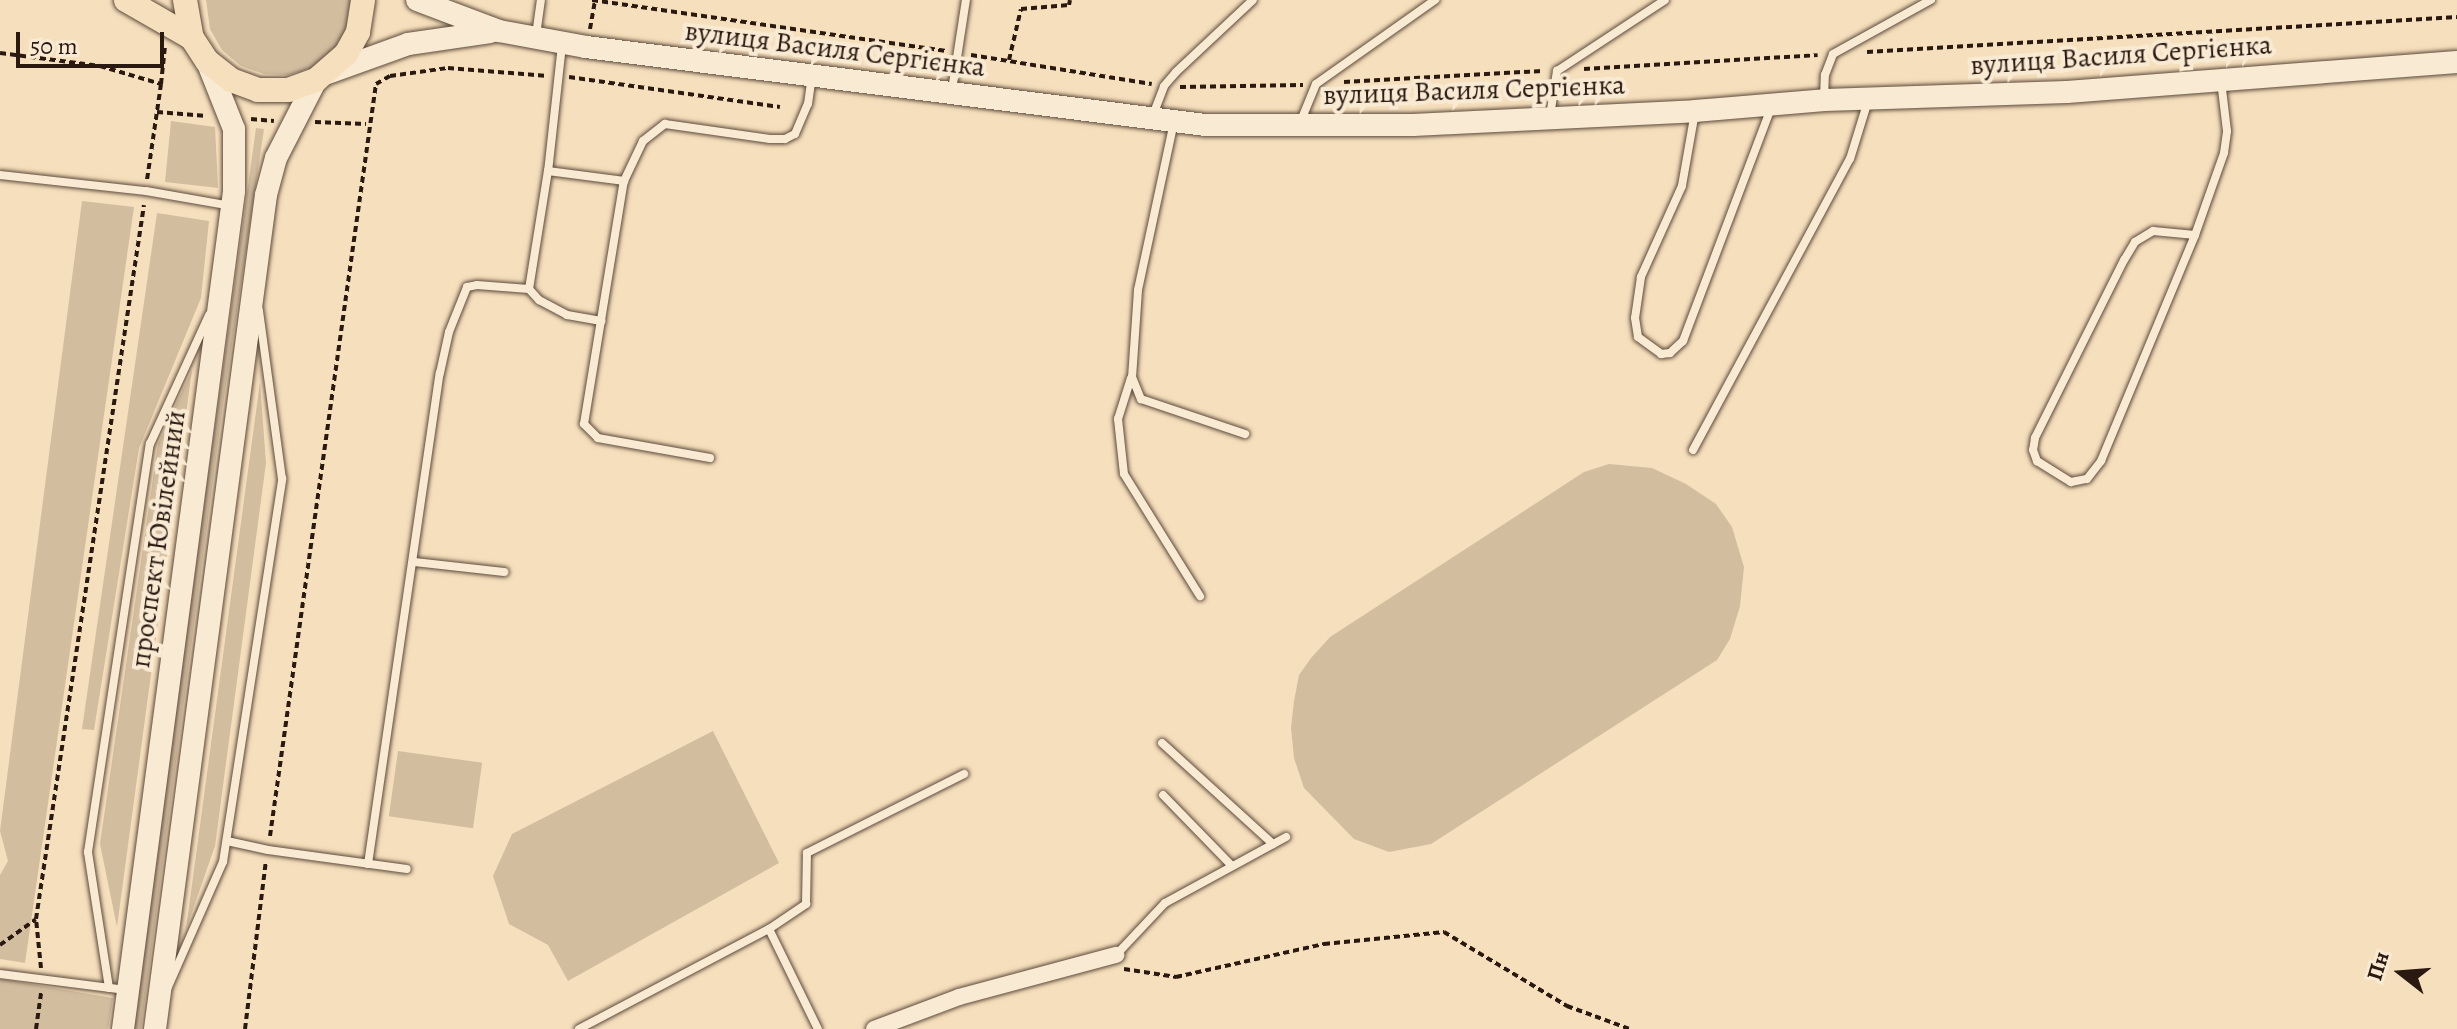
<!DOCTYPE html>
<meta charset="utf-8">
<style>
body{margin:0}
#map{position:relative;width:2457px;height:1029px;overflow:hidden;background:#f6dfbc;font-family:Alegreya,serif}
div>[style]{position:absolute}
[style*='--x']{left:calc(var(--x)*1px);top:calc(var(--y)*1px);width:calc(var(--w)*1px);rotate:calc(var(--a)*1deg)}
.green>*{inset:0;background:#d3bd9f;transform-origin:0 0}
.path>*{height:4px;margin-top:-2px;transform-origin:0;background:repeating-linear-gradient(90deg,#291911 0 6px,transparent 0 10px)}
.roads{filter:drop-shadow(0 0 2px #5c4a3c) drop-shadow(0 0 2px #5c4a3c)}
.lane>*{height:8px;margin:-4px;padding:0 4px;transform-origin:4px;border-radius:4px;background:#f9ead3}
.street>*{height:16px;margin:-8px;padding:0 8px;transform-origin:8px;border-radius:8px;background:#f9ead3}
.secondary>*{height:22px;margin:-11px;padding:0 11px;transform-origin:11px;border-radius:11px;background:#f9ead3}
.primary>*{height:24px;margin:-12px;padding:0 12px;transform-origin:12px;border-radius:12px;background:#f6dfbc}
span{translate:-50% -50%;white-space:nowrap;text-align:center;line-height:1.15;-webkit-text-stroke:8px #f9ead3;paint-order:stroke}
.street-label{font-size:28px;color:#291911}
.north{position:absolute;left:2361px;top:933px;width:80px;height:80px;-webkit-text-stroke:6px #f9ead3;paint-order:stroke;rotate:287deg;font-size:22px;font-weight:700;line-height:32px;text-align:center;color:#291911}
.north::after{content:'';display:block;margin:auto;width:28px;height:36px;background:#291911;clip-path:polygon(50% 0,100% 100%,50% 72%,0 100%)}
.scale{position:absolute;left:16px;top:32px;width:148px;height:36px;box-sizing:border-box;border:4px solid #291911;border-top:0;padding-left:10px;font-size:24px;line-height:28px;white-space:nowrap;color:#291911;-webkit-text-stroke:6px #f9ead3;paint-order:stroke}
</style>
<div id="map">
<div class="green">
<i style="clip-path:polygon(206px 0,351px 0,351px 11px,344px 35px,330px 54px,311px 68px,288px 75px,264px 74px,241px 66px,222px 50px,210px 29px)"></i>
<i style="clip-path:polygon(171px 121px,215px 127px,218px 188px,165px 182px)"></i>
<i style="clip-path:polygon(256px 128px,264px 129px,223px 405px,141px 1029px,132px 1029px)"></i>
<i style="clip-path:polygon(82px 201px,134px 207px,25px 963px,0 959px,0 875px,8px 861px,0 831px)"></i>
<i style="clip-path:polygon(157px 213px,209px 221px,201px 298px,139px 448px,94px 730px,82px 729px)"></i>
<i style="clip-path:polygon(192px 370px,117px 927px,100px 844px,158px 444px)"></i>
<i style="clip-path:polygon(260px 382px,266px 463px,215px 846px,186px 929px)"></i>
<i style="clip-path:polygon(1609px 464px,1652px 468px,1686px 484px,1716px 504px,1732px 527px,1744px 567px,1740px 606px,1730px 639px,1717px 660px,1431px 844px,1389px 852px,1354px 839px,1304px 788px,1294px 758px,1291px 728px,1294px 701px,1299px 675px,1311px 658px,1330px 637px,1584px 472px)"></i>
<i style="clip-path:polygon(713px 731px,779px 863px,568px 981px,548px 945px,509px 924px,493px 876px,512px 834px)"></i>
<i style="left:398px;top:751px;width:85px;height:66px;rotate:8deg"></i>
<i style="clip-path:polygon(0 979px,113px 998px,108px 1029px,0 1029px)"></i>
</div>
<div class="path">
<i style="--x:592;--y:0;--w:358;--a:8.2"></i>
<i style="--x:590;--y:29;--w:29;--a:-80"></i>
<i style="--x:1867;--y:52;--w:591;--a:-3.39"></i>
<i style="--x:0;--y:53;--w:101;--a:7.4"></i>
<i style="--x:100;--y:66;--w:64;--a:16.4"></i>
<i style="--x:161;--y:84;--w:97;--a:98.3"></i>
<i style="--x:971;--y:55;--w:183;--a:9.1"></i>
<i style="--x:1009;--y:60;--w:52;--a:-76.8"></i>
<i style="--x:1021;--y:9;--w:48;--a:-4.8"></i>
<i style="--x:1069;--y:5;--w:5;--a:-79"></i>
<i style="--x:1584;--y:69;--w:234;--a:-3.4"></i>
<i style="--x:569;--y:77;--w:213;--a:8.1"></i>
<i style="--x:1344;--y:82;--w:199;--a:-3.2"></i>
<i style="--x:161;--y:84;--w:37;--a:-84"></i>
<i style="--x:1180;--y:87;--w:123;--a:-0.9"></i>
<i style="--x:157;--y:112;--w:50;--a:4.6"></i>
<i style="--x:251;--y:119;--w:23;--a:5"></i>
<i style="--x:315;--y:122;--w:51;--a:2.2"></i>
<i style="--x:270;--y:836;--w:759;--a:-81.98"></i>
<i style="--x:376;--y:84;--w:16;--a:-30"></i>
<i style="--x:390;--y:76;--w:59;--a:-7.9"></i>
<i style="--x:448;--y:68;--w:100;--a:4.6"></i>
<i style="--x:0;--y:945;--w:44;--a:-35.8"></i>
<i style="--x:41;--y:968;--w:49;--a:-95.8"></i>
<i style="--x:36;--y:919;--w:722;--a:-81.4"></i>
<i style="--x:1124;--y:969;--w:53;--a:8.7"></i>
<i style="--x:1176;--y:977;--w:152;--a:-12.6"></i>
<i style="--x:1324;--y:944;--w:121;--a:-5.7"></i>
<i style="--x:1444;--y:932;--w:144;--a:31"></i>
<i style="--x:1567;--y:1006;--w:67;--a:20.1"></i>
<i style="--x:36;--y:1029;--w:37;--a:-82"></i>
<i style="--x:245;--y:1029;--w:169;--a:-82.9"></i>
</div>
<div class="roads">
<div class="lane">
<i style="--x:536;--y:35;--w:35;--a:-82"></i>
<i style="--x:562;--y:45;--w:127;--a:96.3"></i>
<i style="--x:548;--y:171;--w:77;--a:7.5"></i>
<i style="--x:952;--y:90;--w:91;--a:-81.2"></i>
<i style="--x:1824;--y:99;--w:24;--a:-88"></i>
<i style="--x:1825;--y:75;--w:22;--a:-69"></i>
<i style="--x:1833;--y:54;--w:112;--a:-28.9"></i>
<i style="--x:1695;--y:112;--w:75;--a:100"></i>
<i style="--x:1682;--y:186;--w:100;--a:114.3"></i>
<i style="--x:1641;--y:277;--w:41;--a:98.3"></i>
<i style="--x:1635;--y:318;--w:19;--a:81"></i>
<i style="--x:1638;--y:337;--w:29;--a:36"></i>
<i style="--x:1661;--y:354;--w:9;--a:-6"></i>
<i style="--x:1670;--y:353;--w:18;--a:-43"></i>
<i style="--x:1683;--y:341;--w:251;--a:-69.3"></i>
<i style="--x:1153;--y:115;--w:31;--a:-69"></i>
<i style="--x:1164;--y:86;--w:18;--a:-49"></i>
<i style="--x:1176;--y:72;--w:105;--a:-43.1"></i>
<i style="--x:1550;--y:116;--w:46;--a:-81.2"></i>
<i style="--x:1557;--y:71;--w:129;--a:-33.3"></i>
<i style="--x:1174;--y:122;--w:172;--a:102.1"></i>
<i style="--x:1138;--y:290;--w:87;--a:93.9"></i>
<i style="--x:1132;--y:377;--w:24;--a:68"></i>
<i style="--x:1141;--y:399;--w:110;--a:18.6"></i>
<i style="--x:1300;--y:123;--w:42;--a:-67.7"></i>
<i style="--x:1316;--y:84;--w:146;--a:-35.2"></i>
<i style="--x:0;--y:175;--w:147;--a:6.3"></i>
<i style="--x:146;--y:191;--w:86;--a:10"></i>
<i style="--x:2195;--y:235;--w:42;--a:-174.6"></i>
<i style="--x:2153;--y:231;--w:21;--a:149"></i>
<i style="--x:2135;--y:242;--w:21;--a:121"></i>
<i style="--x:2124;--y:260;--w:199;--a:116.6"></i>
<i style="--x:2035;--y:438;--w:12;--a:99"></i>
<i style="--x:2033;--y:450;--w:12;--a:70"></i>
<i style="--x:2037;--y:461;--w:40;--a:32"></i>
<i style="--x:2071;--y:482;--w:16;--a:-11"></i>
<i style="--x:2087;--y:479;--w:23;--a:-52"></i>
<i style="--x:2101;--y:461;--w:245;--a:-67.4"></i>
<i style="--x:2195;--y:235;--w:87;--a:-70.5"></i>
<i style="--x:2224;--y:153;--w:22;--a:-82"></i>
<i style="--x:2227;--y:131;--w:50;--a:-96.8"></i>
<i style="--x:529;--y:289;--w:15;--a:48"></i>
<i style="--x:539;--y:300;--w:32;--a:28"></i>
<i style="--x:567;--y:315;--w:35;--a:10"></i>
<i style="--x:1131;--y:378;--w:43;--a:107.6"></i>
<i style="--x:1118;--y:419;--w:55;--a:83.8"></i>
<i style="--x:1124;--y:474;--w:144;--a:58.1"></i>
<i style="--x:1693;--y:450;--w:331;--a:-61.7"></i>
<i style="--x:1850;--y:159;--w:61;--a:-72.8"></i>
<i style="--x:710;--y:458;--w:114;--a:-169.9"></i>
<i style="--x:598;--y:438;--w:20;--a:-135"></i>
<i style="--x:584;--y:424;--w:246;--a:-80.7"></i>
<i style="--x:624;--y:181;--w:44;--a:-64.6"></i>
<i style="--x:643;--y:141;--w:28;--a:-38"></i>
<i style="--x:665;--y:124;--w:106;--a:8.1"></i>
<i style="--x:770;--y:139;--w:15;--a:0"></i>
<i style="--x:785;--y:139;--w:11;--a:-27"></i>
<i style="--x:795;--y:134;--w:33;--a:-67"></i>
<i style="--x:808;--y:104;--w:27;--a:-82"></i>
<i style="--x:414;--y:562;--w:91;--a:6.3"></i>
<i style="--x:1162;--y:743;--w:150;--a:42.3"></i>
<i style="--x:1163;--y:795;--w:99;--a:45.8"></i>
<i style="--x:227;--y:841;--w:42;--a:12.4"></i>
<i style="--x:268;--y:850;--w:140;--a:7.8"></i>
<i style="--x:368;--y:864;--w:496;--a:-81.7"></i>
<i style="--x:440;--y:373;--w:42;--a:-77.6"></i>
<i style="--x:449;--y:332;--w:48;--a:-68.2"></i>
<i style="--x:467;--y:287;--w:10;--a:-11"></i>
<i style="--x:477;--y:285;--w:52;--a:4.4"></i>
<i style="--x:529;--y:289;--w:120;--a:-80.9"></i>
<i style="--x:769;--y:929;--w:45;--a:-34"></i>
<i style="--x:806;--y:904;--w:51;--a:-88.9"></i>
<i style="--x:807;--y:853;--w:176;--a:-26.7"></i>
<i style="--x:1116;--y:955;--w:71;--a:-46.7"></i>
<i style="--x:1165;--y:903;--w:138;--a:-28.6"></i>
<i style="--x:0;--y:974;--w:127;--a:7.2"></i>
<i style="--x:168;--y:987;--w:137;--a:-66.3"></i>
<i style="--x:223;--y:862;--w:388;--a:-81.2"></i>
<i style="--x:282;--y:479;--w:171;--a:-97.8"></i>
<i style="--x:109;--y:988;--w:138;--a:-98.8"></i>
<i style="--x:88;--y:852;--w:413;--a:-81.4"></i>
<i style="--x:150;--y:444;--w:142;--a:-65.4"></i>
<i style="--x:579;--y:1029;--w:215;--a:-27.8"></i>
<i style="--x:769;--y:929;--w:111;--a:63.9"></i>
</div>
<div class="street">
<i style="--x:874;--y:1029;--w:91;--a:-20.6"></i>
<i style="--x:959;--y:997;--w:163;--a:-15"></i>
</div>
<div class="secondary">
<i style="--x:417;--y:0;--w:88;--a:20.7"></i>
<i style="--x:499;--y:31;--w:88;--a:10.4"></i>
<i style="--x:586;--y:47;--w:624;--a:7.18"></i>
<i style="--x:1205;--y:125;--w:208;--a:0"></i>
<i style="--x:1413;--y:125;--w:282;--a:-2.8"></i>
<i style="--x:1695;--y:111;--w:130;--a:-4.8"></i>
<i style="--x:1825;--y:100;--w:242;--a:-1.9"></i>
<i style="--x:2067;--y:92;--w:391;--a:-4.4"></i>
<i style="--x:328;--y:73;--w:85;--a:-19.9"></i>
<i style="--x:408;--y:44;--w:83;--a:-8.3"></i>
<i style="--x:123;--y:1029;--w:845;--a:-82.45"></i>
<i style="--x:234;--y:191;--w:62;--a:-90"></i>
<i style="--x:234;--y:129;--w:73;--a:-111.7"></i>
<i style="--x:155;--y:1029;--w:841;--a:-82.42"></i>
<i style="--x:266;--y:195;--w:38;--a:-75"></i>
<i style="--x:276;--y:158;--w:88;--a:-62.9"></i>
</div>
<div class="primary">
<i style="--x:126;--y:0;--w:76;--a:29.9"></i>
<i style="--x:185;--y:0;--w:39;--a:80"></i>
<i style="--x:192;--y:38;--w:27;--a:57"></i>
<i style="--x:207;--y:61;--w:31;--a:38"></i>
<i style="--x:231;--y:80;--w:29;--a:20"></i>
<i style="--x:258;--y:90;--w:30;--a:0"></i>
<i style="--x:288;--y:90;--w:30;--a:-20"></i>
<i style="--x:316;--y:80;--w:40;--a:-41"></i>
<i style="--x:346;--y:54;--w:25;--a:-61"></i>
<i style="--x:358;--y:32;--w:32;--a:-81"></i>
</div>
</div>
<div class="street-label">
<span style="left:835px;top:49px;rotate:7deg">вулиця Василя Сергієнка</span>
<span style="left:2121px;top:55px;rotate:-4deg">вулиця Василя Сергієнка</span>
<span style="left:1474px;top:90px;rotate:-2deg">вулиця Василя Сергієнка</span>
<span style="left:158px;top:539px;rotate:-82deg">проспект Ювілейний</span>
</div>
<div class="north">Пн</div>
<div class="scale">50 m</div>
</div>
